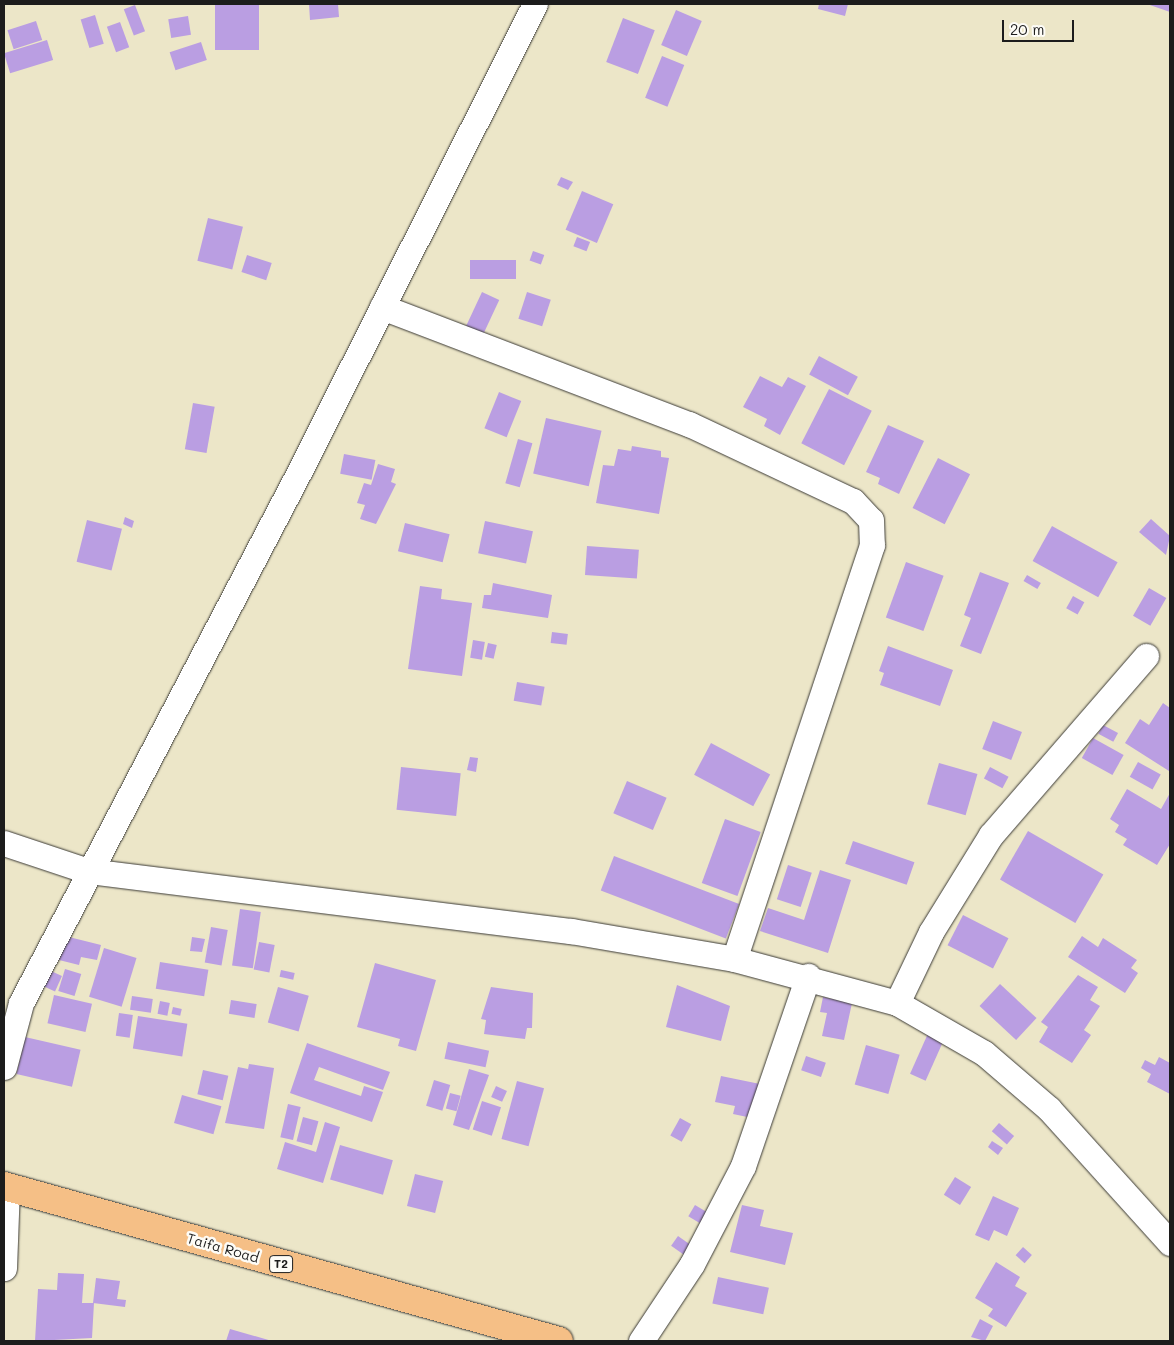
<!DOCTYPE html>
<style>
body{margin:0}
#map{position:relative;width:1174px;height:1345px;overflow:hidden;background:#ece6c8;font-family:Mali,sans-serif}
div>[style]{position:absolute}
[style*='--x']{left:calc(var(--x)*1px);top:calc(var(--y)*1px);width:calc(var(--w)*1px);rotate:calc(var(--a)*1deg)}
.building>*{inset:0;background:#ba9ee2;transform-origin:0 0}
.roads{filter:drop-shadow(0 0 1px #3b3a36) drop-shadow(0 0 1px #3b3a36)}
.minor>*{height:25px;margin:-12.5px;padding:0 12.5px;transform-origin:12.5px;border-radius:12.5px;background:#fff}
.trunk>*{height:28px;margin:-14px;padding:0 14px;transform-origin:14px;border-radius:14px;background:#f5bf86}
span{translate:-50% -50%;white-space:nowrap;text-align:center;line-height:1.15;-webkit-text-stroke:5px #fdfcf7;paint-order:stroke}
.shield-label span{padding:1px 4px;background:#fdfcf7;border:1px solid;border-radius:4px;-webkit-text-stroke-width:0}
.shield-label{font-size:12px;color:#1c1c1c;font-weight:700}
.street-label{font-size:14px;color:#1c1c1c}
.frame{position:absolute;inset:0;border:5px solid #1c1c1c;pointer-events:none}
.scale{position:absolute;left:1002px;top:20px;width:72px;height:22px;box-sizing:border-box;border:2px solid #1c1c1c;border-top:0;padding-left:6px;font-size:15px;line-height:18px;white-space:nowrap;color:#1c1c1c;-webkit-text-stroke:4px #fdfcf7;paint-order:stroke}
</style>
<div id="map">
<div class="building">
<i style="left:215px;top:4px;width:44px;height:46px"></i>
<i style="clip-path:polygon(309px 4px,338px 4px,339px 17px,310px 20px)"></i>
<i style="clip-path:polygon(819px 4px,848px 4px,845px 16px,818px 9px)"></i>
<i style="clip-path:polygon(1147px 4px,1170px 4px,1170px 12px)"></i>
<i style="left:135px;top:5px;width:28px;height:12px;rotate:69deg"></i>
<i style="left:676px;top:10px;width:28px;height:38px;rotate:23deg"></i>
<i style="left:95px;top:15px;width:30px;height:15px;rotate:73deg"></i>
<i style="left:188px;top:16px;width:19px;height:20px;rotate:81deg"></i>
<i style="left:623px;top:18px;width:34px;height:47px;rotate:21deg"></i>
<i style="left:36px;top:21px;width:20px;height:30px;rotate:72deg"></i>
<i style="left:120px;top:22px;width:27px;height:14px;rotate:70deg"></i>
<i style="left:47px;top:40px;width:21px;height:45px;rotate:73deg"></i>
<i style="left:201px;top:42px;width:19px;height:33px;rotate:72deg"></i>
<i style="left:662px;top:56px;width:24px;height:45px;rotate:22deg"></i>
<i style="clip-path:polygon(561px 177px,573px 182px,568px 190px,557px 185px)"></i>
<i style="left:582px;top:191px;width:34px;height:42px;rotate:23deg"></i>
<i style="left:208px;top:218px;width:36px;height:44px;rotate:14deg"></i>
<i style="left:577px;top:237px;width:14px;height:10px;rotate:21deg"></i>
<i style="left:533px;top:251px;width:12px;height:10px;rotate:20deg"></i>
<i style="left:247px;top:255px;width:26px;height:18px;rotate:18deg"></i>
<i style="left:470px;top:260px;width:46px;height:19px"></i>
<i style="left:482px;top:292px;width:19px;height:42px;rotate:25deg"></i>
<i style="left:527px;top:292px;width:25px;height:28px;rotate:18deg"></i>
<i style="left:819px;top:356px;width:44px;height:21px;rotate:28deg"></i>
<i style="clip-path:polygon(760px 376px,782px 387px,788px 377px,806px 386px,780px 435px,764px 426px,767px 419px,743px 407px)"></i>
<i style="left:829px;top:389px;width:48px;height:61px;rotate:27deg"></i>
<i style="left:499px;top:392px;width:24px;height:39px;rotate:22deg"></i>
<i style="left:193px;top:403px;width:22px;height:47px;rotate:10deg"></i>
<i style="left:546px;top:418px;width:57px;height:57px;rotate:13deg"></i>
<i style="clip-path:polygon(888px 425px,924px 441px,899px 494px,878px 484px,880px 478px,866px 472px)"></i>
<i style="left:518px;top:439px;width:15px;height:46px;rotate:16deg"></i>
<i style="clip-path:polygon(632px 446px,661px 451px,661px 457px,669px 458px,659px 514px,596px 503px,603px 465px,614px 466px,618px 449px,631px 451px)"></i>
<i style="left:344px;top:454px;width:32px;height:20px;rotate:11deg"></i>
<i style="left:938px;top:458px;width:36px;height:56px;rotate:27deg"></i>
<i style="clip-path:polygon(378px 464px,395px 469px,391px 482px,396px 484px,376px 524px,360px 519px,365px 505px,357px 503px,364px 483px,371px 485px)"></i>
<i style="clip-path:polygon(125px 517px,134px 521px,132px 528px,123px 524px)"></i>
<i style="clip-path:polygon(1151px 519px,1170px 536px,1166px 555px,1139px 532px)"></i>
<i style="left:87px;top:520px;width:36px;height:43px;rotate:14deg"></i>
<i style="left:485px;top:521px;width:49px;height:33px;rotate:12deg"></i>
<i style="left:405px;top:523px;width:46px;height:29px;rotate:14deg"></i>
<i style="left:1052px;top:526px;width:75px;height:40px;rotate:29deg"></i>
<i style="left:587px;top:546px;width:52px;height:29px;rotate:4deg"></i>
<i style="left:906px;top:562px;width:40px;height:59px;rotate:20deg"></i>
<i style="clip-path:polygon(980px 572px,1009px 583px,981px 654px,960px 646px,971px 618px,964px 615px)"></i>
<i style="left:1027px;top:575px;width:16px;height:7px;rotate:30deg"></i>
<i style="clip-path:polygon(493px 583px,552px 595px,548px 618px,482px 608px,484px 595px,491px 595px)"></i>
<i style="clip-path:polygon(420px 586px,442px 589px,441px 599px,472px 603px,462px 676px,408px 669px)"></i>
<i style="left:1149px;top:588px;width:20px;height:32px;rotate:30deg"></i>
<i style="left:1073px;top:596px;width:13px;height:14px;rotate:29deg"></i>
<i style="left:552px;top:632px;width:16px;height:11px;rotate:7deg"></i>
<i style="left:473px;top:640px;width:12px;height:18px;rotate:9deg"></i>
<i style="left:488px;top:643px;width:9px;height:14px;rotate:13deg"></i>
<i style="clip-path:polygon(888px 646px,953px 670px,940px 706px,880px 685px,884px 673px,879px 671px)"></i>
<i style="left:517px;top:682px;width:28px;height:19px;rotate:10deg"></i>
<i style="clip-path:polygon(1163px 703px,1170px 708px,1169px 771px,1125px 743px,1140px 719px,1149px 725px)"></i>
<i style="left:993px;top:721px;width:31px;height:30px;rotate:21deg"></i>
<i style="left:1103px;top:725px;width:17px;height:10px;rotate:28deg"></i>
<i style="left:1093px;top:738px;width:35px;height:23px;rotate:29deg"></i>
<i style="left:711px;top:743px;width:67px;height:36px;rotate:28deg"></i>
<i style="clip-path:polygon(470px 757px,478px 758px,476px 772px,467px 770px)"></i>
<i style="left:1138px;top:762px;width:26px;height:17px;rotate:29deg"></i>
<i style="left:939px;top:763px;width:40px;height:43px;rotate:16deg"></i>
<i style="left:401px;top:767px;width:60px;height:43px;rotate:6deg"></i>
<i style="left:990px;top:767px;width:21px;height:13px;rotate:28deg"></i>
<i style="left:627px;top:781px;width:43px;height:35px;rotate:23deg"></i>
<i style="clip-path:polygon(1127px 789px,1161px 809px,1170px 793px,1170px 844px,1157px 865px,1123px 845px,1127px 839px,1115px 832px,1119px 825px,1110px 819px)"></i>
<i style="left:725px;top:819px;width:38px;height:68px;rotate:20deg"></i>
<i style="left:1028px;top:831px;width:87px;height:56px;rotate:30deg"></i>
<i style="left:853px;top:841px;width:65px;height:24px;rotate:19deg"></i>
<i style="left:614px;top:856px;width:134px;height:37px;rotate:21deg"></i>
<i style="left:788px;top:865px;width:25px;height:36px;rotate:18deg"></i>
<i style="clip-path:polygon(820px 870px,851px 880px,828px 953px,760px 931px,768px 908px,804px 920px)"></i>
<i style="left:240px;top:909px;width:21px;height:57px;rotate:8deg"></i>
<i style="left:963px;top:915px;width:51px;height:34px;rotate:27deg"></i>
<i style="left:211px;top:927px;width:17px;height:36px;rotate:10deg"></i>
<i style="clip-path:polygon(65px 936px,101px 945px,97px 960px,81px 957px,79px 965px,59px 960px)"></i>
<i style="clip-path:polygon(1082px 936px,1098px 947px,1103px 938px,1137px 960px,1131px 968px,1138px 973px,1125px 993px,1068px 957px)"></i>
<i style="clip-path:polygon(192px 937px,205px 939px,202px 952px,190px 951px)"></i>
<i style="left:259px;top:942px;width:16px;height:28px;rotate:11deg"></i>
<i style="left:104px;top:948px;width:34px;height:51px;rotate:17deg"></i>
<i style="left:160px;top:962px;width:49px;height:27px;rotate:9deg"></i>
<i style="clip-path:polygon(375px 963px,436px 980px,416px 1051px,398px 1046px,400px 1039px,357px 1027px)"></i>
<i style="left:65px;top:969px;width:17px;height:23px;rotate:17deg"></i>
<i style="left:281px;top:970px;width:14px;height:7px;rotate:12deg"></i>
<i style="left:51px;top:971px;width:12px;height:17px;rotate:24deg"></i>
<i style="clip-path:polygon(1078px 975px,1098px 987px,1090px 1000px,1100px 1006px,1084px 1030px,1091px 1035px,1072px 1063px,1039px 1042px,1048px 1027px,1041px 1022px)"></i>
<i style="left:1000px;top:984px;width:50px;height:30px;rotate:43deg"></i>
<i style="clip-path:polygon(677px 985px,730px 1006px,721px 1041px,666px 1027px)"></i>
<i style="left:278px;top:987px;width:32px;height:37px;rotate:16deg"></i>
<i style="clip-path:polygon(491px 987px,533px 993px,532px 1028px,527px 1028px,525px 1039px,484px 1034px,486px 1020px,481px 1019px)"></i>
<i style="left:54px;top:995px;width:39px;height:29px;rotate:13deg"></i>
<i style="left:132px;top:996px;width:21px;height:14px;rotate:8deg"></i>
<i style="clip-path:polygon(823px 997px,852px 1003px,844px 1040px,822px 1036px,827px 1013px,820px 1012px)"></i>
<i style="left:231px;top:1000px;width:26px;height:14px;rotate:9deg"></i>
<i style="left:160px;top:1001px;width:10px;height:13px;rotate:11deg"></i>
<i style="left:173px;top:1007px;width:9px;height:7px;rotate:13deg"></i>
<i style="left:119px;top:1013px;width:14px;height:23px;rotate:8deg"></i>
<i style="left:138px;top:1016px;width:50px;height:33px;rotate:9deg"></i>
<i style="left:930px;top:1029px;width:17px;height:49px;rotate:24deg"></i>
<i style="left:25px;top:1037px;width:57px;height:38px;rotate:13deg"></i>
<i style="left:448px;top:1042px;width:42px;height:17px;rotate:12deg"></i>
<i style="clip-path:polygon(307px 1043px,390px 1072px,383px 1090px,319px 1067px,314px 1080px,361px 1096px,364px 1086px,383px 1092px,372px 1122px,290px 1093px)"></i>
<i style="left:866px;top:1045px;width:35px;height:41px;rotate:16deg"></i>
<i style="left:806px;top:1056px;width:21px;height:15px;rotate:19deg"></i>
<i style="clip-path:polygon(1159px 1057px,1170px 1063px,1170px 1094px,1147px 1082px,1151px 1074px,1141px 1068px,1145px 1060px,1155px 1065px)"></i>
<i style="clip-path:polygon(249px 1064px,274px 1068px,264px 1129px,225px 1123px,238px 1067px,248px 1069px)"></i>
<i style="clip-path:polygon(469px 1069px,489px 1075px,469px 1130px,453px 1125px)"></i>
<i style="left:203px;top:1070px;width:26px;height:25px;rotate:13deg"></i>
<i style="clip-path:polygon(721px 1076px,760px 1084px,752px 1118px,733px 1114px,735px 1106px,715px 1102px)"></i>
<i style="left:434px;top:1080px;width:17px;height:27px;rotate:17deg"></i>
<i style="left:517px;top:1081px;width:28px;height:60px;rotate:15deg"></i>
<i style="left:496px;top:1086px;width:12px;height:12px;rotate:24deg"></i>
<i style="left:450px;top:1093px;width:11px;height:16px;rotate:15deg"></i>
<i style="left:182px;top:1095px;width:41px;height:29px;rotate:16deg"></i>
<i style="left:482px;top:1101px;width:20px;height:30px;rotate:18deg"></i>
<i style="left:288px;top:1104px;width:13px;height:34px;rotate:13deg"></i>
<i style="left:303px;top:1117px;width:16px;height:25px;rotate:15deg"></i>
<i style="left:680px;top:1118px;width:13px;height:20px;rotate:29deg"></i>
<i style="clip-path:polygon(325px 1122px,340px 1127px,323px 1183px,277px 1169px,285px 1142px,316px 1152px)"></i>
<i style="left:999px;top:1123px;width:20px;height:11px;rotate:41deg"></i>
<i style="clip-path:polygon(992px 1141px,1003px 1148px,998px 1155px,988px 1147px)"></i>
<i style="left:340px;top:1145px;width:55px;height:36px;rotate:16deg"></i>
<i style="left:415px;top:1174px;width:29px;height:33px;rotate:14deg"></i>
<i style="left:955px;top:1177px;width:19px;height:21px;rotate:32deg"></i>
<i style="clip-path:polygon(993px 1196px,1019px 1208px,1007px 1236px,994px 1230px,989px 1241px,975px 1235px)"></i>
<i style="left:695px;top:1205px;width:17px;height:13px;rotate:31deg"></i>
<i style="clip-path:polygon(742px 1205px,764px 1210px,760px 1226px,793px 1233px,785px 1265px,730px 1252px)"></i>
<i style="left:678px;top:1236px;width:16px;height:12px;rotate:35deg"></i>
<i style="left:1023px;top:1247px;width:12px;height:11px;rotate:42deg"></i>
<i style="clip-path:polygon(996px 1262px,1020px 1277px,1015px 1286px,1027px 1293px,1006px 1327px,988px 1316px,993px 1309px,975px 1298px)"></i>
<i style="clip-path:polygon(58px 1273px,84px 1274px,82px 1303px,94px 1303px,92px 1338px,35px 1341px,38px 1289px,57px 1290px)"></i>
<i style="left:718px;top:1277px;width:52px;height:27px;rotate:12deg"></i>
<i style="clip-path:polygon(96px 1278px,120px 1281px,117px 1299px,126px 1300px,125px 1307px,93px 1303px)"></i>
<i style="clip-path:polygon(980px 1319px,993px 1326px,985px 1341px,971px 1337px)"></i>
<i style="clip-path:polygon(230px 1329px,272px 1341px,226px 1341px)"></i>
</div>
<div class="roads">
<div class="minor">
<i style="--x:382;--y:307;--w:329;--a:20.9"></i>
<i style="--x:689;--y:424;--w:181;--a:25.2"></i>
<i style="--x:853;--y:501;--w:26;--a:47"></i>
<i style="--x:871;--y:520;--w:25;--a:88"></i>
<i style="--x:872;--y:545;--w:436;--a:108.4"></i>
<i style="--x:4;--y:843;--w:89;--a:18.4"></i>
<i style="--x:88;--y:871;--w:487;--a:7.1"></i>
<i style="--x:571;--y:931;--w:165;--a:9.7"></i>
<i style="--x:734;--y:959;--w:169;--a:15.1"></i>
<i style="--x:897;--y:1003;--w:100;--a:29.9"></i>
<i style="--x:984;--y:1053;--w:86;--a:40.7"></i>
<i style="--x:1049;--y:1109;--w:181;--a:47.9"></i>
<i style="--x:897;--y:1003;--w:79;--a:-64.4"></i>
<i style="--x:931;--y:932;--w:114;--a:-58.3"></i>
<i style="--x:991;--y:835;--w:237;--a:-49.1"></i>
<i style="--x:4;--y:1067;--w:66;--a:-75.1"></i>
<i style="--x:21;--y:1003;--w:588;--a:-62.35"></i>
<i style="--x:294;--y:482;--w:535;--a:-63.24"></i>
<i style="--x:4;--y:1268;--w:80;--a:-87.9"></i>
<i style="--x:641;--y:1341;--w:92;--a:-56.5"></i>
<i style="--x:692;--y:1264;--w:110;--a:-62.5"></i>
<i style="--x:743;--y:1166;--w:201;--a:-71.1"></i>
</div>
<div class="trunk">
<i style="--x:4;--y:1186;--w:576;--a:15.6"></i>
</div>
</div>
<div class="shield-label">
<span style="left:281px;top:1264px">T2</span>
</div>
<div class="street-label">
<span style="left:223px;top:1248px;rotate:16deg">Taifa Road</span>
</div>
<div class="frame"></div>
<div class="scale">20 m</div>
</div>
